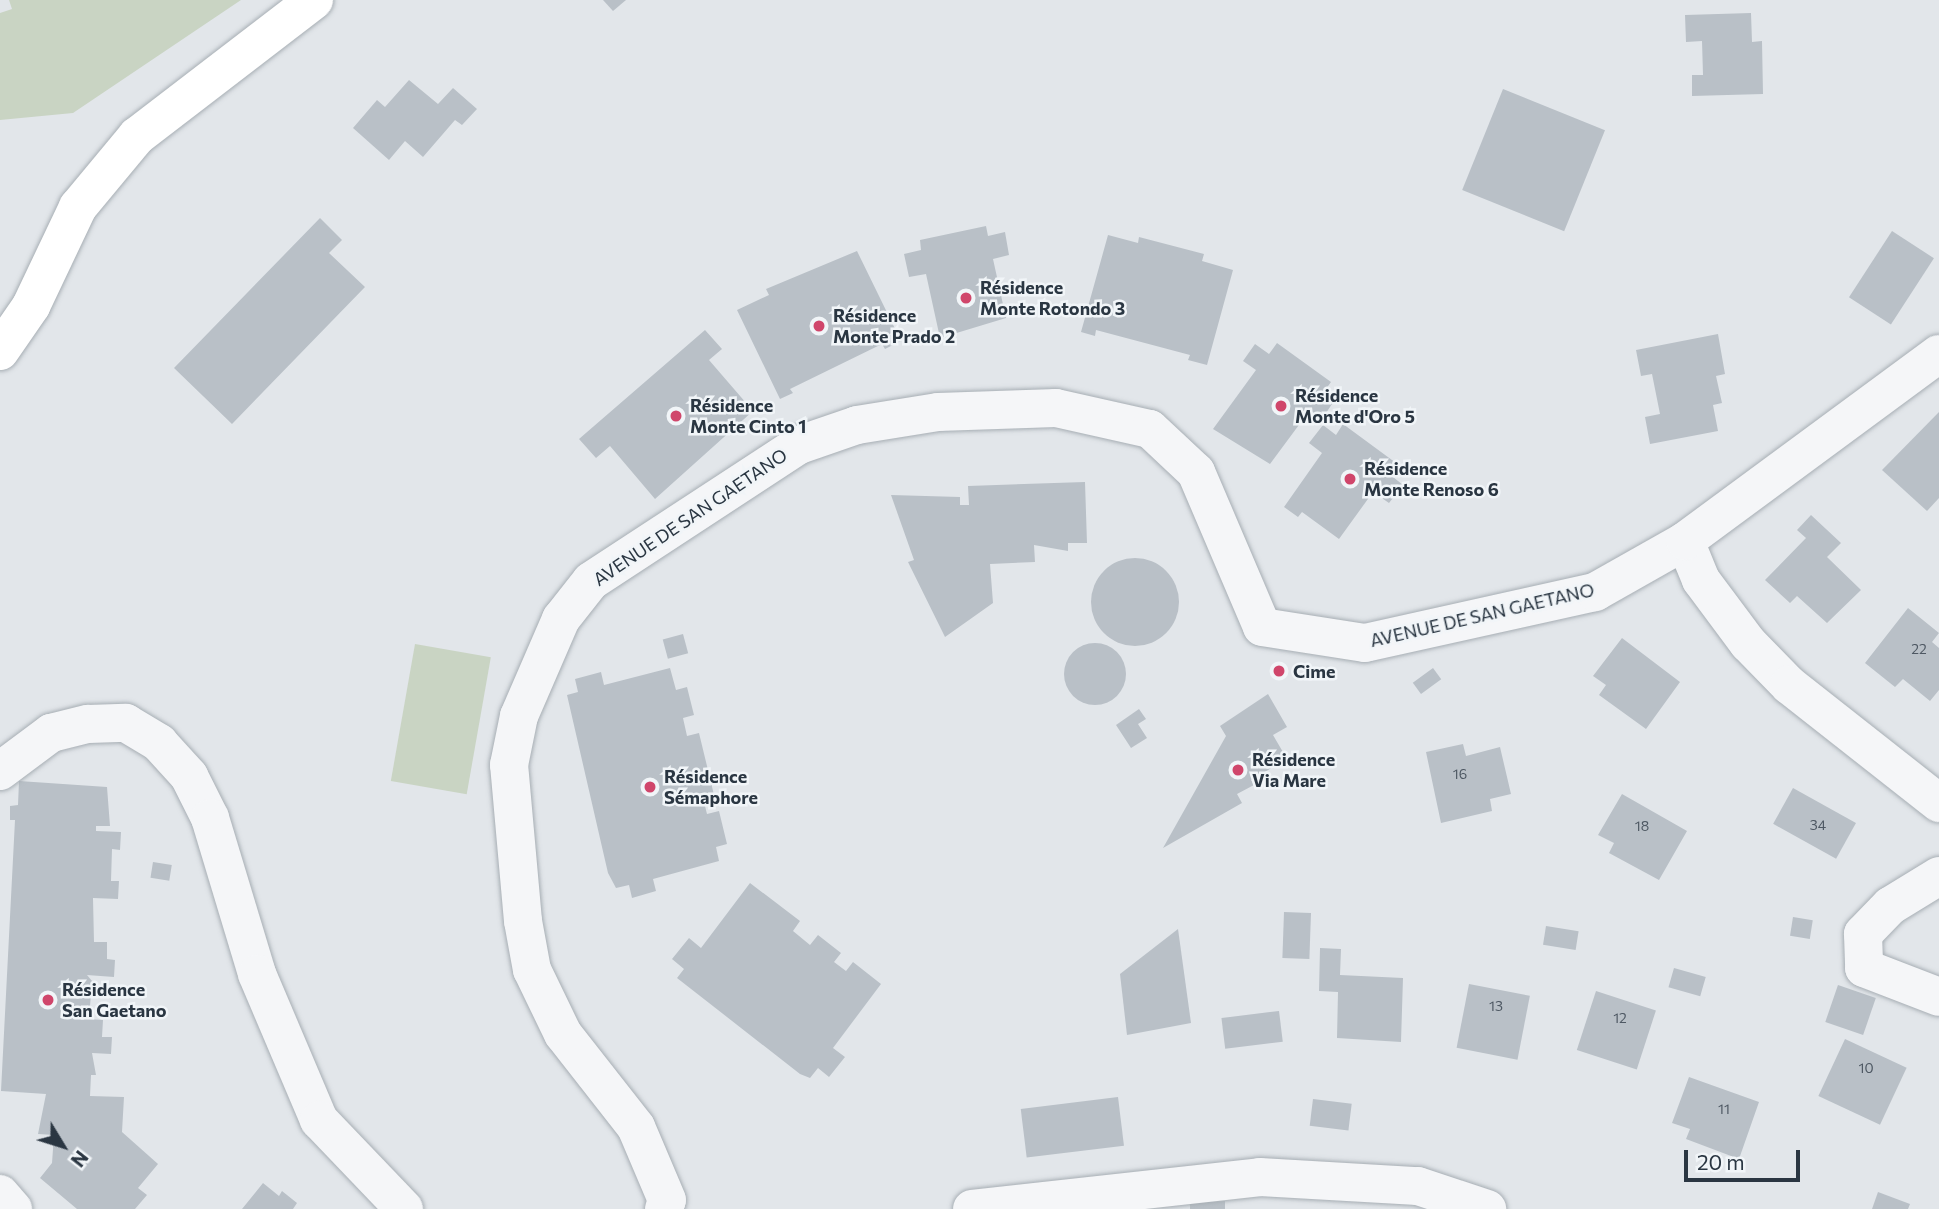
<!DOCTYPE html>
<meta charset="utf-8">
<style>
body{margin:0}
#map{position:relative;width:1939px;height:1209px;overflow:hidden;background:#e2e6ea;font-family:Commissioner,sans-serif}
div>[style]{position:absolute}
[style*='--x']{left:calc(var(--x)*1px);top:calc(var(--y)*1px);width:calc(var(--w)*1px);rotate:calc(var(--a)*1deg)}
.green>*{inset:0;background:#c9d4c3;transform-origin:0 0}
.building>*{inset:0;background:#b9c0c7;transform-origin:0 0}
.round{border-radius:50%}
.roads{filter:drop-shadow(0 0 2px #a7aeb4) drop-shadow(0 0 2px #a7aeb4)}
.minor>*{height:38px;margin:-19px;padding:0 19px;transform-origin:19px;border-radius:19px;background:#f5f6f8}
.major>*{height:38px;margin:-19px;padding:0 19px;transform-origin:19px;border-radius:19px;background:#fff}
.dots>*{width:19px;height:19px;translate:-50% -50%;box-sizing:border-box;border:4px solid #f1f5f8;border-radius:50%}
span{translate:-50% -50%;white-space:nowrap;text-align:center;line-height:1.15;-webkit-text-stroke:5px #f1f5f8;paint-order:stroke}
.number-label{font-size:14px;color:#4e5863}
.number-label span{-webkit-text-stroke-width:0}
.poi-label{font-size:18px;color:#2a3642;font-weight:700}
.left{translate:0 -50%;text-align:left}
.street-label{font-size:18px;color:#2a3642}
.north{position:absolute;left:28px;top:1111px;width:70px;height:70px;-webkit-text-stroke:5px #f1f5f8;paint-order:stroke;rotate:128deg;font-size:19px;font-weight:700;line-height:28px;text-align:center;color:#2a3642}
.north::after{content:'';display:block;margin:auto;width:24px;height:32px;background:#2a3642;clip-path:polygon(50% 0,100% 100%,50% 72%,0 100%)}
.scale{position:absolute;left:1684px;top:1150px;width:116px;height:32px;box-sizing:border-box;border:4px solid #2a3642;border-top:0;padding-left:9px;font-size:21px;line-height:24px;white-space:nowrap;color:#2a3642;-webkit-text-stroke:5px #f1f5f8;paint-order:stroke}
</style>
<div id="map">
<div class="green">
<i style="clip-path:polygon(9px 0,241px 0,73px 113px,0 120px,0 13px,12px 9px)"></i>
<i style="left:415px;top:644px;width:77px;height:139px;rotate:10deg"></i>
</div>
<div class="building">
<i style="clip-path:polygon(603px 0,626px 0,613px 11px)"></i>
<i style="clip-path:polygon(1751px 13px,1752px 42px,1762px 41px,1763px 94px,1692px 96px,1692px 75px,1703px 75px,1702px 41px,1686px 42px,1685px 15px)"></i>
<i style="clip-path:polygon(409px 80px,438px 104px,453px 88px,477px 109px,462px 125px,455px 120px,423px 157px,405px 141px,389px 160px,353px 128px,377px 100px,385px 107px)"></i>
<i style="left:1503px;top:89px;width:110px;height:109px;rotate:22deg"></i>
<i style="clip-path:polygon(320px 218px,342px 240px,329px 253px,365px 287px,232px 424px,174px 368px)"></i>
<i style="clip-path:polygon(986px 226px,988px 236px,1005px 232px,1009px 255px,993px 259px,1006px 318px,940px 338px,926px 274px,909px 277px,904px 254px,921px 250px,920px 240px)"></i>
<i style="left:1892px;top:231px;width:50px;height:79px;rotate:33deg"></i>
<i style="clip-path:polygon(1108px 235px,1138px 243px,1139px 237px,1204px 254px,1202px 261px,1233px 270px,1207px 365px,1188px 360px,1190px 355px,1096px 330px,1095px 336px,1081px 332px)"></i>
<i style="clip-path:polygon(857px 251px,901px 341px,885px 349px,882px 344px,790px 389px,793px 393px,780px 399px,737px 310px,769px 295px,766px 289px)"></i>
<i style="clip-path:polygon(705px 330px,722px 349px,709px 360px,753px 411px,655px 499px,610px 446px,596px 458px,579px 439px)"></i>
<i style="clip-path:polygon(1718px 334px,1725px 374px,1716px 376px,1722px 403px,1713px 405px,1718px 431px,1650px 444px,1645px 417px,1660px 414px,1652px 374px,1641px 376px,1636px 350px)"></i>
<i style="clip-path:polygon(1277px 343px,1331px 382px,1323px 393px,1334px 401px,1322px 419px,1310px 410px,1270px 464px,1213px 429px,1256px 370px,1243px 361px,1255px 344px,1269px 354px)"></i>
<i style="clip-path:polygon(1939px 412px,1939px 498px,1927px 511px,1882px 470px)"></i>
<i style="clip-path:polygon(1343px 424px,1396px 463px,1388px 473px,1403px 485px,1389px 503px,1373px 492px,1339px 539px,1302px 512px,1298px 517px,1284px 507px,1322px 453px,1309px 443px,1323px 425px,1336px 435px)"></i>
<i style="clip-path:polygon(1085px 482px,1087px 543px,1068px 543px,1068px 551px,1034px 545px,1035px 562px,990px 564px,993px 603px,945px 637px,908px 562px,914px 560px,891px 495px,960px 497px,960px 505px,969px 505px,968px 486px)"></i>
<i style="clip-path:polygon(1811px 515px,1841px 543px,1827px 557px,1861px 590px,1827px 623px,1797px 596px,1790px 603px,1765px 580px,1806px 538px,1797px 530px)"></i>
<i class="round" style="left:1091px;top:558px;width:88px;height:88px"></i>
<i style="clip-path:polygon(1908px 608px,1939px 633px,1932px 642px,1939px 648px,1939px 690px,1930px 701px,1903px 679px,1895px 687px,1865px 663px)"></i>
<i style="left:683px;top:634px;width:20px;height:21px;rotate:75deg"></i>
<i style="clip-path:polygon(1622px 638px,1680px 682px,1646px 729px,1599px 695px,1606px 685px,1593px 676px)"></i>
<i class="round" style="left:1064px;top:643px;width:62px;height:62px"></i>
<i style="clip-path:polygon(670px 668px,676px 690px,687px 687px,694px 715px,683px 718px,687px 736px,699px 733px,714px 795px,703px 798px,707px 814px,719px 811px,727px 844px,716px 847px,719px 861px,653px 879px,656px 891px,632px 898px,629px 885px,616px 888px,608px 873px,567px 695px,578px 692px,575px 679px,601px 672px,604px 685px)"></i>
<i style="left:1433px;top:668px;width:14px;height:25px;rotate:54deg"></i>
<i style="clip-path:polygon(1268px 694px,1287px 727px,1273px 735px,1287px 759px,1251px 780px,1254px 785px,1237px 794px,1242px 803px,1163px 848px,1226px 736px,1220px 726px)"></i>
<i style="clip-path:polygon(1139px 709px,1146px 719px,1138px 724px,1147px 738px,1131px 748px,1116px 725px)"></i>
<i style="clip-path:polygon(1463px 744px,1466px 756px,1500px 747px,1511px 794px,1490px 799px,1492px 811px,1441px 823px,1426px 752px)"></i>
<i style="clip-path:polygon(19px 781px,107px 787px,110px 826px,96px 826px,96px 831px,121px 832px,120px 850px,112px 849px,111px 881px,119px 881px,118px 899px,93px 898px,94px 942px,107px 942px,107px 959px,115px 960px,114px 977px,87px 975px,92px 981px,89px 1019px,103px 1020px,102px 1037px,112px 1037px,111px 1054px,92px 1053px,96px 1075px,91px 1075px,90px 1096px,124px 1097px,122px 1132px,158px 1164px,138px 1188px,147px 1195px,135px 1209px,77px 1209px,40px 1178px,52px 1163px,54px 1135px,38px 1134px,46px 1094px,1px 1091px,15px 820px,10px 820px,10px 806px,18px 805px)"></i>
<i style="left:1793px;top:788px;width:72px;height:41px;rotate:29deg"></i>
<i style="clip-path:polygon(1622px 794px,1687px 831px,1659px 880px,1609px 853px,1614px 843px,1598px 835px)"></i>
<i style="left:153px;top:862px;width:19px;height:16px;rotate:9deg"></i>
<i style="clip-path:polygon(750px 883px,800px 921px,793px 931px,810px 945px,818px 935px,841px 953px,834px 962px,846px 971px,853px 962px,881px 984px,833px 1048px,845px 1057px,829px 1077px,818px 1068px,810px 1078px,800px 1074px,677px 978px,684px 969px,672px 959px,689px 938px,701px 948px)"></i>
<i style="left:1284px;top:912px;width:27px;height:46px;rotate:2deg"></i>
<i style="left:1793px;top:917px;width:20px;height:19px;rotate:9deg"></i>
<i style="left:1546px;top:926px;width:33px;height:19px;rotate:9deg"></i>
<i style="clip-path:polygon(1178px 929px,1191px 1023px,1127px 1035px,1120px 974px)"></i>
<i style="clip-path:polygon(1320px 948px,1341px 949px,1340px 975px,1403px 978px,1401px 1042px,1337px 1038px,1338px 992px,1319px 991px)"></i>
<i style="left:1674px;top:968px;width:33px;height:20px;rotate:16deg"></i>
<i style="left:1469px;top:984px;width:62px;height:65px;rotate:11deg"></i>
<i style="left:1838px;top:985px;width:40px;height:39px;rotate:19deg"></i>
<i style="left:1596px;top:991px;width:63px;height:62px;rotate:18deg"></i>
<i style="left:1279px;top:1011px;width:31px;height:58px;rotate:83deg"></i>
<i style="left:1845px;top:1039px;width:68px;height:63px;rotate:25deg"></i>
<i style="clip-path:polygon(1689px 1077px,1759px 1102px,1739px 1159px,1686px 1139px,1690px 1129px,1672px 1123px)"></i>
<i style="left:1118px;top:1097px;width:49px;height:98px;rotate:83deg"></i>
<i style="left:1313px;top:1099px;width:39px;height:27px;rotate:7deg"></i>
<i style="clip-path:polygon(263px 1183px,279px 1196px,282px 1191px,297px 1203px,293px 1209px,242px 1209px)"></i>
<i style="clip-path:polygon(1878px 1192px,1910px 1204px,1908px 1209px,1872px 1209px)"></i>
<i style="clip-path:polygon(1225px 1201px,1225px 1209px,1190px 1209px,1190px 1203px)"></i>
</div>
<div class="roads">
<div class="minor">
<i style="--x:1685;--y:541;--w:42;--a:67.7"></i>
<i style="--x:1701;--y:580;--w:79;--a:53.3"></i>
<i style="--x:1748;--y:643;--w:59;--a:45.7"></i>
<i style="--x:1789;--y:685;--w:191;--a:38.2"></i>
<i style="--x:0;--y:771;--w:64;--a:-36.7"></i>
<i style="--x:51;--y:733;--w:38;--a:-14"></i>
<i style="--x:88;--y:724;--w:38;--a:-2"></i>
<i style="--x:126;--y:723;--w:39;--a:31"></i>
<i style="--x:159;--y:743;--w:45;--a:47.7"></i>
<i style="--x:189;--y:776;--w:47;--a:63.4"></i>
<i style="--x:210;--y:818;--w:163;--a:73.2"></i>
<i style="--x:257;--y:974;--w:159;--a:67"></i>
<i style="--x:319;--y:1120;--w:123;--a:46.3"></i>
<i style="--x:1939;--y:876;--w:57;--a:148.5"></i>
<i style="--x:1890;--y:906;--w:39;--a:134"></i>
<i style="--x:1863;--y:934;--w:34;--a:88"></i>
<i style="--x:1864;--y:968;--w:80;--a:21.1"></i>
<i style="--x:0;--y:1194;--w:20;--a:49"></i>
<i style="--x:664;--y:1209;--w:9;--a:-72"></i>
<i style="--x:667;--y:1200;--w:79;--a:-113"></i>
<i style="--x:636;--y:1127;--w:118;--a:-128.1"></i>
<i style="--x:563;--y:1034;--w:71;--a:-115.8"></i>
<i style="--x:532;--y:970;--w:50;--a:-100.4"></i>
<i style="--x:523;--y:921;--w:157;--a:-95.1"></i>
<i style="--x:509;--y:765;--w:50;--a:-78.5"></i>
<i style="--x:519;--y:716;--w:106;--a:-66.6"></i>
<i style="--x:561;--y:619;--w:48;--a:-51.7"></i>
<i style="--x:591;--y:581;--w:249;--a:-33.2"></i>
<i style="--x:799;--y:445;--w:61;--a:-19"></i>
<i style="--x:857;--y:425;--w:82;--a:-9.1"></i>
<i style="--x:938;--y:412;--w:118;--a:-1.9"></i>
<i style="--x:1056;--y:408;--w:96;--a:12.6"></i>
<i style="--x:1150;--y:429;--w:63;--a:43.1"></i>
<i style="--x:1196;--y:472;--w:168;--a:66.9"></i>
<i style="--x:1262;--y:627;--w:104;--a:8.8"></i>
<i style="--x:1365;--y:643;--w:236;--a:-12.5"></i>
<i style="--x:1595;--y:592;--w:103;--a:-29.5"></i>
<i style="--x:1685;--y:541;--w:315;--a:-36.4"></i>
<i style="--x:972;--y:1209;--w:290;--a:-6.3"></i>
<i style="--x:1260;--y:1177;--w:158;--a:3.3"></i>
<i style="--x:1418;--y:1186;--w:73;--a:18.4"></i>
</div>
<div class="major">
<i style="--x:0;--y:351;--w:55;--a:-55.4"></i>
<i style="--x:31;--y:306;--w:110;--a:-64.6"></i>
<i style="--x:78;--y:207;--w:92;--a:-50.3"></i>
<i style="--x:137;--y:136;--w:223;--a:-37.5"></i>
</div>
</div>
<div class="dots">
<i style="left:966px;top:298px;background:#d0466b"></i>
<i style="left:819px;top:326px;background:#d0466b"></i>
<i style="left:1281px;top:406px;background:#d0466b"></i>
<i style="left:676px;top:416px;background:#d0466b"></i>
<i style="left:1350px;top:479px;background:#d0466b"></i>
<i style="left:1279px;top:671px;background:#d0466b"></i>
<i style="left:1238px;top:770px;background:#d0466b"></i>
<i style="left:650px;top:787px;background:#d0466b"></i>
<i style="left:48px;top:1000px;background:#d0466b"></i>
</div>
<div class="number-label">
<span style="left:1919px;top:649px">22</span>
<span style="left:1460px;top:774px">16</span>
<span style="left:1818px;top:825px">34</span>
<span style="left:1642px;top:826px">18</span>
<span style="left:1496px;top:1006px">13</span>
<span style="left:1620px;top:1018px">12</span>
<span style="left:1866px;top:1068px">10</span>
<span style="left:1724px;top:1109px">11</span>
</div>
<div class="poi-label">
<span class="left" style="left:980px;top:298px">Résidence<br>Monte Rotondo 3</span>
<span class="left" style="left:833px;top:326px">Résidence<br>Monte Prado 2</span>
<span class="left" style="left:1295px;top:406px">Résidence<br>Monte d'Oro 5</span>
<span class="left" style="left:690px;top:416px">Résidence<br>Monte Cinto 1</span>
<span class="left" style="left:1364px;top:479px">Résidence<br>Monte Renoso 6</span>
<span class="left" style="left:1293px;top:671px">Cime</span>
<span class="left" style="left:1252px;top:770px">Résidence<br>Via Mare</span>
<span class="left" style="left:664px;top:787px">Résidence<br>Sémaphore</span>
<span class="left" style="left:62px;top:1000px">Résidence<br>San Gaetano</span>
</div>
<div class="street-label">
<span style="left:690px;top:517px;rotate:-34deg">AVENUE DE SAN GAETANO</span>
<span style="left:1482px;top:615px;rotate:-13deg">AVENUE DE SAN GAETANO</span>
</div>
<div class="north">N</div>
<div class="scale">20 m</div>
</div>
